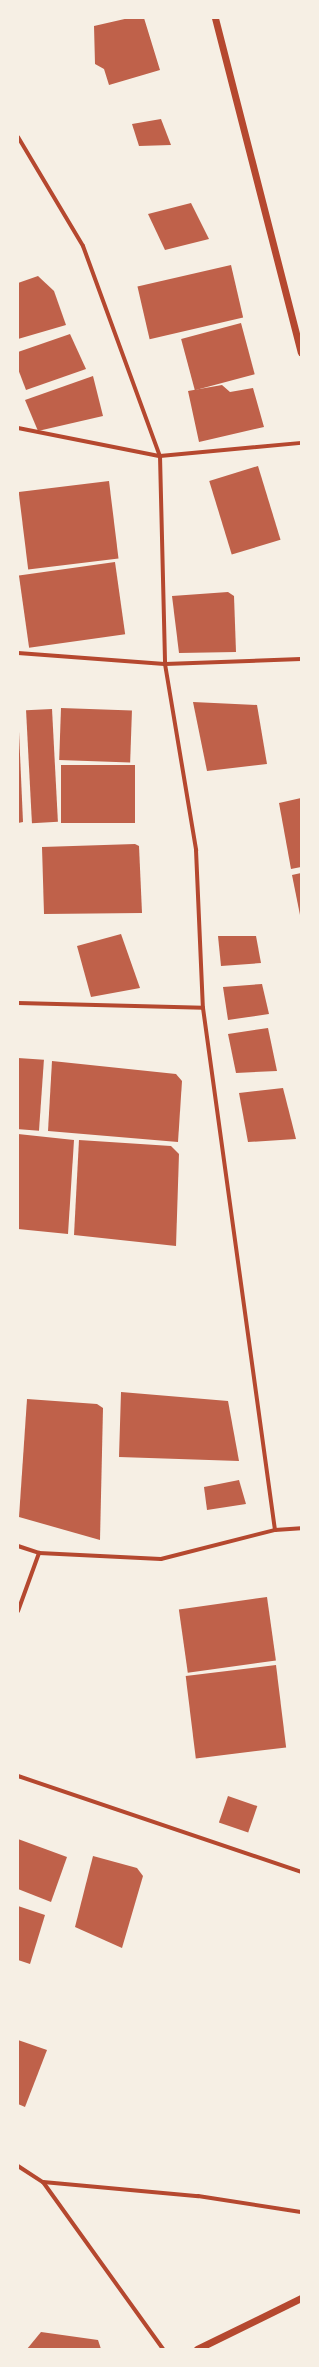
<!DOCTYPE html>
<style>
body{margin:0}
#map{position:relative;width:319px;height:2367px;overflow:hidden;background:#f6efe4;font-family:"PT Sans Narrow",sans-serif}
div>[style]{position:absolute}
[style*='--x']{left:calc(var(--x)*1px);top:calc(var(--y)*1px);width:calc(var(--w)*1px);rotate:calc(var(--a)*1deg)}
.building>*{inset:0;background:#bf614a;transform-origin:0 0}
.minor>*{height:4px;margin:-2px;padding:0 2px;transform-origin:2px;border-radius:2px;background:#b5482f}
.tertiary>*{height:7px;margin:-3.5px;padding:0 3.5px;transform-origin:3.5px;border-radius:3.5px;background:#b5482f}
span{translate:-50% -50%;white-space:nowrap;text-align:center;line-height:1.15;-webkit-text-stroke:4px #f6efe4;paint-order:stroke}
.frame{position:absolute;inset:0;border:19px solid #f6efe4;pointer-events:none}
</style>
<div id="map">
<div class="building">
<i style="clip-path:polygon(129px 18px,144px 18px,160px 70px,109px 85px,104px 69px,95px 64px,94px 26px)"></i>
<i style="clip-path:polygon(161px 119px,171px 145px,139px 146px,132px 124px)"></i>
<i style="clip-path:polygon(191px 203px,209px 239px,165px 250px,148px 214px)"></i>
<i style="left:231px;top:265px;width:54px;height:96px;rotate:77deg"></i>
<i style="clip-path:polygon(38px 276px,54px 291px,66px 325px,18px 339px,18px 283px)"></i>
<i style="left:241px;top:323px;width:53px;height:62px;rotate:75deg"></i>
<i style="clip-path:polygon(70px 334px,86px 369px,26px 390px,18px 369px,18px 352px)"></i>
<i style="clip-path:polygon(93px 376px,103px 416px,38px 431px,25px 400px)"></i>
<i style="clip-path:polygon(222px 385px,230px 392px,253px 388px,264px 427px,199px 442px,188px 391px)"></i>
<i style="left:258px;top:466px;width:77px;height:51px;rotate:73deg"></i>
<i style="left:109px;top:481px;width:78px;height:91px;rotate:83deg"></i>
<i style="left:115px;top:562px;width:73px;height:97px;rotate:82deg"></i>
<i style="clip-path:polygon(228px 592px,234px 596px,236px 652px,179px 653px,172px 596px)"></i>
<i style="clip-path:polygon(193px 702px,257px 705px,267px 764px,207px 771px)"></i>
<i style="left:61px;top:708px;width:71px;height:52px;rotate:2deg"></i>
<i style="clip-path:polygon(18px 709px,23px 822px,18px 823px)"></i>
<i style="left:52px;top:709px;width:113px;height:26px;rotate:87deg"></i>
<i style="left:61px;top:765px;width:74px;height:58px"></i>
<i style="clip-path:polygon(301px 798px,301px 867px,291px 869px,279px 803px)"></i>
<i style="clip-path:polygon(135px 844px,139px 846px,142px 913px,44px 914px,42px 847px)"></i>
<i style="clip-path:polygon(301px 873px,301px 915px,300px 915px,292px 875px)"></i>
<i style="clip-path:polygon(121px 934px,140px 988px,91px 997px,77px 946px)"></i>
<i style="clip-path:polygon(218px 936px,256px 936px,261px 963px,221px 966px)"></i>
<i style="clip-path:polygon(262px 984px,269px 1014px,228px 1020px,223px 987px)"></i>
<i style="clip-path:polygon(268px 1028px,277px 1071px,236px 1073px,228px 1034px)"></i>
<i style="left:18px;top:1058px;width:26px;height:71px;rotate:4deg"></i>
<i style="clip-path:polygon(52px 1061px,176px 1074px,182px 1081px,178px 1142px,48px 1131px)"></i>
<i style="clip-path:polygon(283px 1088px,296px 1139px,248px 1142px,239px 1093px)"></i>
<i style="clip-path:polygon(18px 1134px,74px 1140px,68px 1234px,18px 1229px)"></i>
<i style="clip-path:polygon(79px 1140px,171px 1146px,179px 1154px,176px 1246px,74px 1235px)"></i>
<i style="clip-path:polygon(121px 1392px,228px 1401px,239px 1461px,119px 1457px)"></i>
<i style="clip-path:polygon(27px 1399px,97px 1404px,103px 1408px,100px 1540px,19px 1517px)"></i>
<i style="clip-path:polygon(239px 1480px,246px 1504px,207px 1510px,204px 1487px)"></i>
<i style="left:267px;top:1597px;width:64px;height:89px;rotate:82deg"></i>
<i style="left:276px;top:1665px;width:83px;height:91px;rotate:83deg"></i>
<i style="left:228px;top:1796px;width:31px;height:28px;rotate:19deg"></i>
<i style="clip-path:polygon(18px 1839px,67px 1857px,51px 1902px,18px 1889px)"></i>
<i style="clip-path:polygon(93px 1856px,137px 1868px,143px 1876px,122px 1948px,75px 1927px)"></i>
<i style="clip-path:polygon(18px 1906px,45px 1915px,30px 1964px,18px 1960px)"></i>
<i style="clip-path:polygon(18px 2040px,47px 2050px,25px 2107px,18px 2104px)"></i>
<i style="clip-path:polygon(41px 2332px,98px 2340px,101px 2349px,27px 2349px)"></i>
</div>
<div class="minor">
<i style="--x:18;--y:137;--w:127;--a:59.2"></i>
<i style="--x:83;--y:246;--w:224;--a:69.9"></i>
<i style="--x:160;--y:456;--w:208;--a:88.6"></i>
<i style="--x:165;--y:664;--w:189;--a:80.5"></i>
<i style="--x:196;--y:850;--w:158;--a:87.5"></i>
<i style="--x:203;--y:1008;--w:527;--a:82.15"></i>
<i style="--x:18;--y:428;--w:145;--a:11.2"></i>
<i style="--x:160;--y:456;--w:142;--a:-5.3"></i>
<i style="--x:18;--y:653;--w:147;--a:4.3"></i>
<i style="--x:165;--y:664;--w:136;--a:-2.1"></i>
<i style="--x:18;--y:1003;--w:185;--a:1.5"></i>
<i style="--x:18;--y:1546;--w:22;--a:18"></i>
<i style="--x:39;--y:1553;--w:122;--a:2.8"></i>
<i style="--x:161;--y:1559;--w:118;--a:-14.3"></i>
<i style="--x:275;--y:1530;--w:26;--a:-4"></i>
<i style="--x:18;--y:1611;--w:62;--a:-70.1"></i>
<i style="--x:18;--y:1776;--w:299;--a:18.7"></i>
<i style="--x:18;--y:2166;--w:30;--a:33"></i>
<i style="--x:43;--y:2182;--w:156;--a:5.2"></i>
<i style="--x:198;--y:2196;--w:104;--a:8.8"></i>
<i style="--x:43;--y:2182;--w:206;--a:54.3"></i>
</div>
<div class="tertiary">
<i style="--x:215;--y:18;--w:345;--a:75.6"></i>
<i style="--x:197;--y:2349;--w:116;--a:-26.1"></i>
</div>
<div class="frame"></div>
</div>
